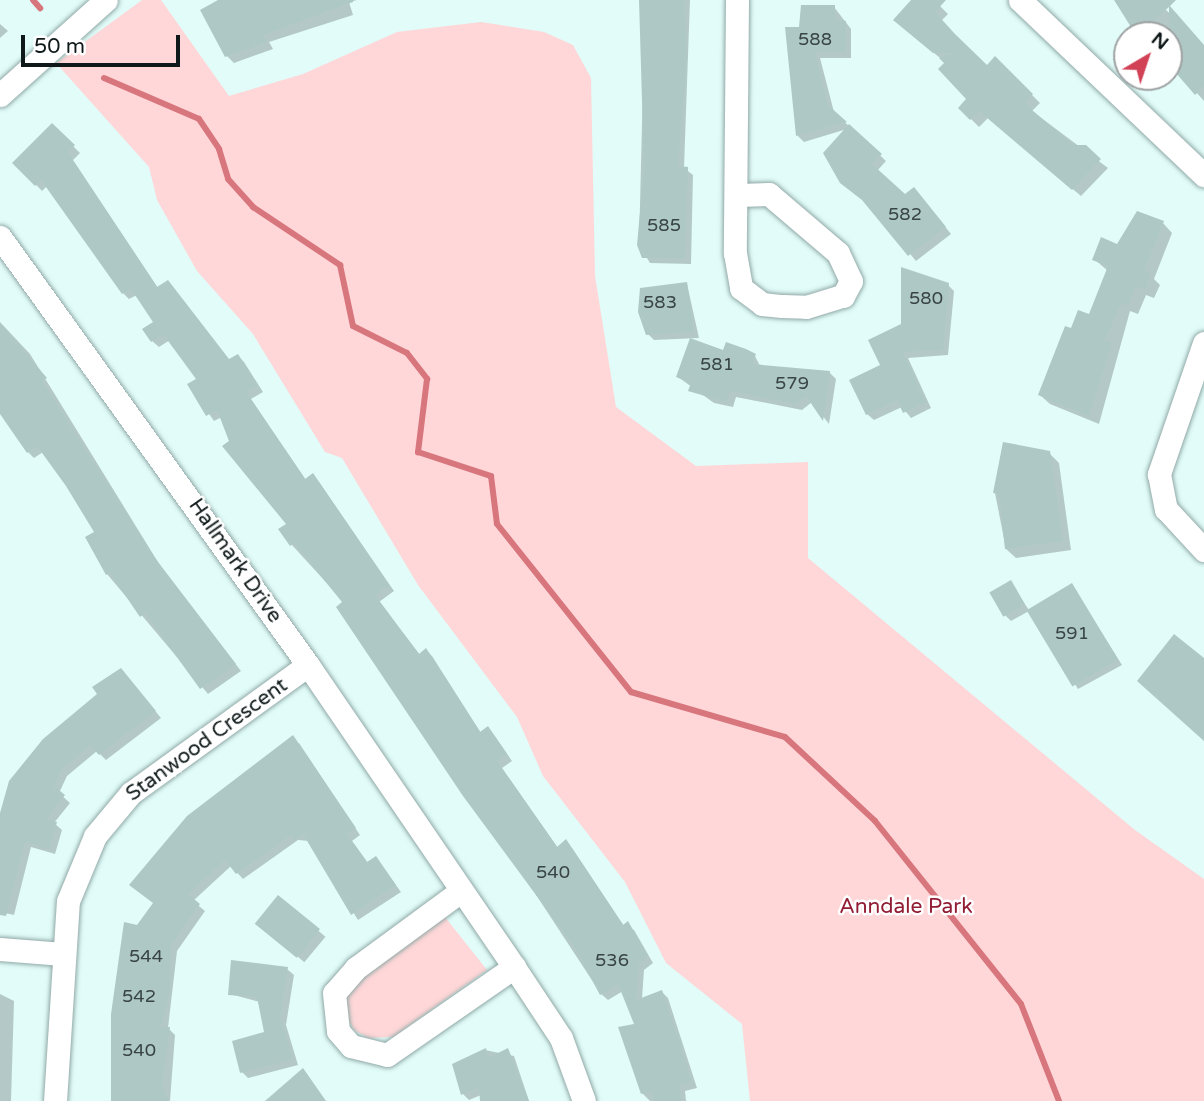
<!DOCTYPE html>
<style>
body{margin:0}
#map{position:relative;width:1204px;height:1101px;overflow:hidden;background:#e1fcf9;font-family:"Varela Round",sans-serif}
div>[style]{position:absolute}
[style*='--x']{left:calc(var(--x)*1px);top:calc(var(--y)*1px);width:calc(var(--w)*1px);rotate:calc(var(--a)*1deg)}
.green>*{inset:0;background:#ffd7d8}
.shadow>*{inset:0;background:#0003;transform-origin:0 0}
.stream>*{height:6px;margin:-3px;padding:0 3px;transform-origin:3px;border-radius:3px;background:#d8767d}
.building>*{inset:0;background:#aec8c6;transform-origin:0 0}
.roads{filter:drop-shadow(0 0 2px #91a9a7) drop-shadow(0 0 2px #91a9a7)}
.minor>*{height:23px;margin:-11.5px;padding:0 11.5px;transform-origin:11.5px;border-radius:11.5px;background:#fff}
span{translate:-50% -50%;white-space:nowrap;text-align:center;line-height:1.15;-webkit-text-stroke:5px #fff;paint-order:stroke}
.number-label{font-size:18px;color:#384544}
.number-label span{-webkit-text-stroke-width:0}
.street-label{font-size:21px;color:#101919}
.park-label{font-size:21px;color:#921c33}
.north{position:absolute;left:1113px;top:21px;width:70px;height:70px;box-sizing:border-box;background:#fff;border:2px solid #9fa3a3;border-radius:50%;rotate:39deg;font-size:19px;font-weight:700;line-height:28px;text-align:center;color:#101919}
.north::after{content:'';display:block;margin:auto;width:24px;height:32px;background:#d24257;clip-path:polygon(50% 0,100% 100%,50% 72%,0 100%)}
.scale{position:absolute;left:21px;top:35px;width:159px;height:32px;box-sizing:border-box;border:4px solid #101919;border-top:0;padding-left:9px;font-size:21px;line-height:24px;white-space:nowrap;color:#101919;-webkit-text-stroke:5px #fff;paint-order:stroke}
</style>
<div id="map">
<div class="green">
<i style="clip-path:polygon(142px 0,161px 0,229px 96px,303px 74px,397px 32px,481px 22px,544px 32px,573px 45px,591px 78px,595px 276px,616px 407px,696px 466px,808px 462px,808px 558px,1135px 830px,1204px 879px,1204px 1101px,750px 1101px,742px 1024px,666px 963px,625px 882px,543px 776px,517px 717px,418px 585px,342px 458px,325px 452px,253px 334px,197px 271px,157px 200px,149px 167px,56px 63px)"></i>
<i style="clip-path:polygon(445px 917px,487px 970px,393px 1037px,368px 1038px,354px 1030px,345px 1014px,346px 993px,357px 979px)"></i>
</div>
<div class="shadow">
<i style="clip-path:polygon(221px 0,357px 0,349px 2px,353px 15px,269px 42px,273px 49px,234px 63px,227px 56px)"></i>
<i style="clip-path:polygon(645px 0,690px 0,684px 168px,693px 175px,691px 264px,650px 263px,639px 245px)"></i>
<i style="clip-path:polygon(914px 0,934px 0,948px 14px,941px 21px,987px 67px,995px 58px,1040px 103px,1032px 111px,1108px 168px,1081px 196px,988px 118px,979px 127px,960px 108px,969px 99px,946px 63px,903px 27px)"></i>
<i style="clip-path:polygon(1117px 0,1156px 0,1204px 47px,1204px 101px,1169px 62px,1169px 35px,1138px 35px)"></i>
<i style="clip-path:polygon(834px 7px,851px 29px,851px 58px,820px 58px,834px 112px,886px 161px,877px 171px,904px 197px,920px 195px,951px 234px,916px 261px,868px 203px,847px 129px,804px 142px,798px 136px,787px 29px,801px 29px)"></i>
<i style="clip-path:polygon(0 24px,8px 31px,0 38px)"></i>
<i style="clip-path:polygon(52px 125px,80px 153px,73px 160px,158px 288px,230px 361px,238px 356px,244px 362px,263px 392px,251px 399px,306px 480px,319px 482px,394px 591px,379px 602px,420px 655px,426px 650px,432px 656px,481px 733px,488px 729px,494px 735px,512px 761px,502px 768px,558px 848px,572px 848px,624px 926px,634px 930px,653px 963px,644px 970px,642px 999px,662px 992px,668px 998px,697px 1088px,685px 1091px,686px 1101px,650px 1101px,642px 1093px,636px 1026px,623px 991px,608px 1000px,601px 994px,345px 603px,291px 544px,288px 525px,231px 441px,222px 417px,214px 421px,189px 385px,198px 380px,170px 340px,159px 347px,152px 341px,145px 329px,155px 322px,137px 295px,129px 299px,123px 293px,47px 186px,42px 191px,15px 163px)"></i>
<i style="clip-path:polygon(1163px 223px,1172px 233px,1154px 279px,1160px 285px,1154px 298px,1146px 295px,1138px 314px,1130px 311px,1099px 424px,1050px 404px,1040px 395px,1072px 331px,1090px 317px,1108px 271px,1094px 259px)"></i>
<i style="clip-path:polygon(687px 284px,699px 338px,654px 340px,648px 334px)"></i>
<i style="clip-path:polygon(948px 285px,954px 291px,948px 355px,908px 358px,931px 408px,911px 418px,902px 407px,874px 420px,867px 414px,902px 326px)"></i>
<i style="clip-path:polygon(0 322px,30px 354px,161px 567px,241px 671px,208px 694px,107px 574px,96px 532px,68px 485px,43px 452px,34px 458px,28px 452px,0 412px)"></i>
<i style="clip-path:polygon(724px 353px,755px 356px,760px 366px,829px 372px,836px 379px,829px 424px,812px 402px,802px 410px,736px 397px,733px 407px,714px 403px,678px 377px)"></i>
<i style="clip-path:polygon(1049px 453px,1059px 463px,1071px 550px,1016px 558px,1006px 549px,995px 493px)"></i>
<i style="clip-path:polygon(1010px 583px,1029px 610px,1072px 585px,1122px 665px,1078px 689px,1029px 611px,1011px 621px,1005px 615px)"></i>
<i style="clip-path:polygon(127px 677px,161px 718px,106px 760px,97px 751px,67px 776px,59px 793px,70px 803px,54px 823px,62px 830px,55px 854px,31px 847px,14px 915px,0 912px,0 820px)"></i>
<i style="clip-path:polygon(299px 743px,360px 835px,352px 841px,368px 863px,376px 858px,401px 892px,358px 920px,309px 841px,298px 840px,243px 879px,231px 866px,193px 901px,205px 911px,177px 951px,168px 1028px,175px 1035px,170px 1101px,113px 1101px,138px 927px)"></i>
<i style="left:278px;top:897px;width:62px;height:33px;rotate:40deg"></i>
<i style="clip-path:polygon(287px 969px,294px 975px,286px 1025px,298px 1065px,248px 1078px,242px 1072px,266px 1034px,260px 1002px,230px 994px)"></i>
<i style="clip-path:polygon(0 994px,14px 1001px,11px 1101px,0 1101px)"></i>
<i style="clip-path:polygon(485px 1050px,514px 1056px,529px 1101px,482px 1101px,481px 1095px,469px 1100px,463px 1094px)"></i>
</div>
<div class="stream">
<i style="--x:33;--y:0;--w:11;--a:49"></i>
<i style="--x:104;--y:78;--w:103;--a:23.3"></i>
<i style="--x:199;--y:119;--w:36;--a:56"></i>
<i style="--x:219;--y:149;--w:31;--a:73"></i>
<i style="--x:228;--y:179;--w:38;--a:48"></i>
<i style="--x:253;--y:207;--w:105;--a:33.7"></i>
<i style="--x:340;--y:265;--w:62;--a:78"></i>
<i style="--x:353;--y:326;--w:60;--a:26.6"></i>
<i style="--x:407;--y:353;--w:33;--a:52"></i>
<i style="--x:427;--y:379;--w:74;--a:97"></i>
<i style="--x:418;--y:452;--w:77;--a:18.2"></i>
<i style="--x:491;--y:476;--w:48;--a:82.9"></i>
<i style="--x:497;--y:524;--w:215;--a:51.4"></i>
<i style="--x:631;--y:692;--w:160;--a:16.3"></i>
<i style="--x:785;--y:737;--w:123;--a:43"></i>
<i style="--x:875;--y:821;--w:234;--a:51.4"></i>
<i style="--x:1021;--y:1004;--w:104;--a:68.6"></i>
</div>
<div class="building">
<i style="clip-path:polygon(218px 0,353px 0,353px 2px,263px 35px,267px 42px,225px 57px,200px 10px)"></i>
<i style="clip-path:polygon(639px 0,684px 0,687px 57px,678px 166px,688px 167px,685px 258px,642px 258px,637px 245px,644px 168px)"></i>
<i style="clip-path:polygon(911px 0,946px 0,935px 12px,955px 34px,987px 65px,995px 56px,1033px 94px,1026px 102px,1032px 110px,1073px 145px,1086px 145px,1101px 159px,1072px 190px,979px 111px,970px 120px,958px 108px,966px 99px,938px 69px,944px 63px,939px 58px,955px 53px,933px 53px,893px 20px)"></i>
<i style="clip-path:polygon(1114px 0,1176px 0,1170px 6px,1204px 45px,1204px 86px,1195px 95px,1169px 65px,1169px 7px,1136px 35px)"></i>
<i style="clip-path:polygon(801px 5px,835px 5px,835px 20px,846px 21px,846px 52px,815px 52px,828px 105px,847px 122px,796px 136px,785px 27px,799px 27px)"></i>
<i style="clip-path:polygon(52px 123px,75px 145px,68px 153px,157px 287px,168px 280px,229px 359px,238px 354px,258px 386px,246px 392px,305px 479px,313px 473px,389px 585px,375px 595px,419px 654px,426px 648px,480px 732px,488px 726px,507px 754px,497px 761px,557px 847px,566px 839px,623px 925px,628px 921px,648px 956px,639px 964px,636px 1000px,662px 990px,679px 1040px,692px 1082px,680px 1085px,681px 1101px,653px 1101px,652px 1091px,641px 1094px,618px 1027px,634px 1024px,618px 984px,600px 995px,575px 948px,463px 796px,336px 607px,342px 602px,294px 543px,290px 546px,278px 529px,286px 524px,222px 446px,229px 441px,217px 410px,206px 416px,187px 384px,196px 379px,163px 334px,151px 342px,142px 329px,153px 322px,131px 289px,122px 294px,41px 180px,35px 186px,12px 163px)"></i>
<i style="clip-path:polygon(849px 124px,882px 154px,872px 164px,905px 194px,914px 187px,946px 227px,908px 256px,862px 200px,840px 183px,823px 153px)"></i>
<i style="clip-path:polygon(1137px 211px,1164px 221px,1144px 271px,1151px 273px,1145px 290px,1136px 286px,1128px 306px,1121px 303px,1105px 340px,1112px 343px,1089px 416px,1038px 395px,1065px 326px,1071px 328px,1078px 310px,1089px 314px,1108px 266px,1092px 260px,1101px 237px,1117px 244px)"></i>
<i style="clip-path:polygon(901px 267px,949px 283px,943px 350px,903px 352px,926px 402px,903px 413px,897px 400px,866px 415px,849px 380px,880px 365px,868px 340px,901px 324px)"></i>
<i style="clip-path:polygon(687px 282px,694px 332px,646px 335px,638px 312px,640px 288px)"></i>
<i style="clip-path:polygon(0 323px,47px 378px,42px 381px,155px 558px,236px 664px,200px 689px,145px 613px,140px 617px,110px 573px,106px 575px,85px 537px,94px 532px,66px 486px,37px 446px,27px 453px,0 414px)"></i>
<i style="clip-path:polygon(690px 338px,723px 350px,726px 342px,746px 349px,756px 354px,752px 364px,830px 371px,823px 421px,806px 396px,795px 404px,730px 391px,726px 402px,688px 391px,691px 383px,676px 377px)"></i>
<i style="clip-path:polygon(1003px 442px,1050px 451px,1063px 541px,1005px 549px,999px 494px,993px 493px)"></i>
<i style="left:1011px;top:580px;width:28px;height:25px;rotate:60deg"></i>
<i style="left:1072px;top:583px;width:89px;height:53px;rotate:59deg"></i>
<i style="clip-path:polygon(1174px 634px,1204px 658px,1204px 741px,1137px 681px)"></i>
<i style="clip-path:polygon(121px 668px,156px 711px,99px 755px,90px 745px,61px 770px,54px 786px,65px 795px,46px 819px,57px 822px,49px 849px,25px 842px,6px 916px,0 915px,0 813px,9px 781px,43px 739px,97px 694px,92px 687px)"></i>
<i style="clip-path:polygon(293px 735px,356px 828px,347px 834px,367px 862px,376px 856px,396px 885px,351px 915px,303px 834px,295px 840px,291px 835px,236px 874px,225px 860px,188px 894px,200px 904px,171px 944px,170px 993px,161px 1027px,170px 1027px,162px 1084px,169px 1101px,111px 1101px,111px 1014px,124px 922px,137px 925px,153px 903px,129px 885px,187px 816px)"></i>
<i style="left:278px;top:895px;width:54px;height:37px;rotate:39deg"></i>
<i style="clip-path:polygon(231px 960px,288px 967px,280px 1017px,293px 1059px,240px 1073px,232px 1041px,264px 1032px,257px 997px,228px 995px)"></i>
<i style="clip-path:polygon(486px 1048px,488px 1058px,508px 1048px,529px 1101px,480px 1101px,479px 1087px,461px 1095px,452px 1064px)"></i>
<i style="clip-path:polygon(303px 1068px,326px 1101px,265px 1101px,288px 1081px)"></i>
</div>
<div class="roads">
<div class="minor">
<i style="--x:737;--y:0;--w:253;--a:90.5"></i>
<i style="--x:735;--y:253;--w:36;--a:80"></i>
<i style="--x:741;--y:288;--w:26;--a:37"></i>
<i style="--x:762;--y:304;--w:20;--a:6"></i>
<i style="--x:782;--y:306;--w:24;--a:2"></i>
<i style="--x:806;--y:307;--w:39;--a:-17"></i>
<i style="--x:843;--y:296;--w:17;--a:-62"></i>
<i style="--x:851;--y:281;--w:31;--a:-115"></i>
<i style="--x:838;--y:253;--w:91;--a:-139.5"></i>
<i style="--x:769;--y:194;--w:31;--a:178"></i>
<i style="--x:1020;--y:0;--w:254;--a:43.6"></i>
<i style="--x:0;--y:95;--w:142;--a:-41.9"></i>
<i style="--x:0;--y:237;--w:527;--a:54.26"></i>
<i style="--x:308;--y:665;--w:366;--a:55.7"></i>
<i style="--x:514;--y:967;--w:85;--a:56.5"></i>
<i style="--x:561;--y:1038;--w:67;--a:69.9"></i>
<i style="--x:1204;--y:343;--w:139;--a:109"></i>
<i style="--x:1159;--y:474;--w:36;--a:79"></i>
<i style="--x:1166;--y:509;--w:56;--a:47.2"></i>
<i style="--x:458;--y:893;--w:127;--a:143.7"></i>
<i style="--x:356;--y:968;--w:33;--a:131"></i>
<i style="--x:334;--y:993;--w:38;--a:84"></i>
<i style="--x:338;--y:1031;--w:20;--a:49"></i>
<i style="--x:351;--y:1046;--w:37;--a:14"></i>
<i style="--x:387;--y:1055;--w:155;--a:-34.7"></i>
<i style="--x:0;--y:949;--w:63;--a:4.5"></i>
<i style="--x:55;--y:1101;--w:200;--a:-86.3"></i>
<i style="--x:68;--y:901;--w:70;--a:-67.4"></i>
<i style="--x:95;--y:836;--w:56;--a:-50.1"></i>
<i style="--x:131;--y:793;--w:218;--a:-35.9"></i>
</div>
</div>
<div class="number-label">
<span style="left:815px;top:39px">588</span>
<span style="left:905px;top:214px">582</span>
<span style="left:664px;top:225px">585</span>
<span style="left:926px;top:298px">580</span>
<span style="left:660px;top:302px">583</span>
<span style="left:717px;top:364px">581</span>
<span style="left:792px;top:383px">579</span>
<span style="left:1072px;top:633px">591</span>
<span style="left:553px;top:872px">540</span>
<span style="left:146px;top:956px">544</span>
<span style="left:612px;top:960px">536</span>
<span style="left:139px;top:996px">542</span>
<span style="left:139px;top:1050px">540</span>
</div>
<div class="street-label">
<span style="left:235px;top:561px;rotate:55deg">Hallmark Drive</span>
<span style="left:207px;top:740px;rotate:-36deg">Stanwood Crescent</span>
</div>
<div class="park-label">
<span style="left:906px;top:907px">Anndale Park</span>
</div>
<div class="north">N</div>
<div class="scale">50 m</div>
</div>
